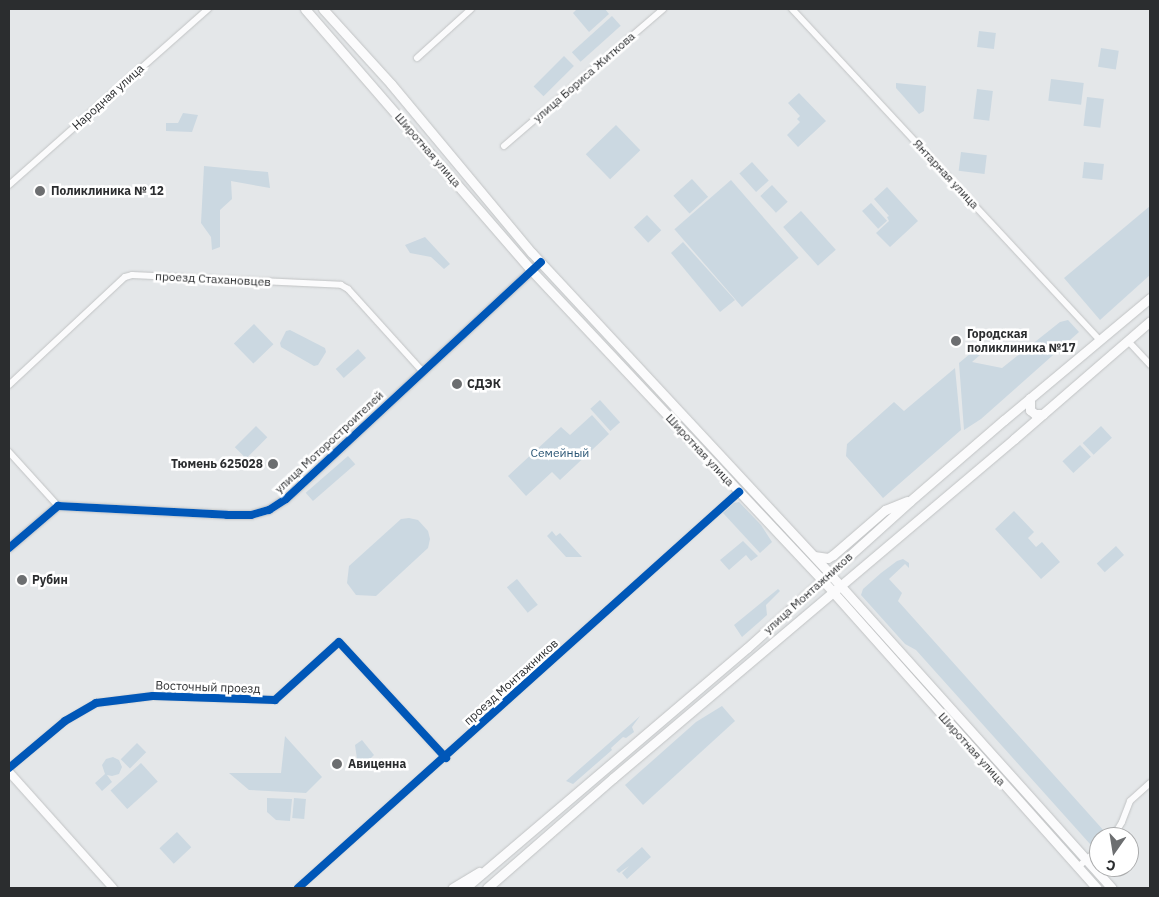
<!DOCTYPE html>
<meta charset="utf-8">
<style>
body{margin:0}
#map{position:relative;width:1159px;height:897px;overflow:hidden;background:#e4e7e9;font-family:"IBM Plex Sans",sans-serif}
div>[style]{position:absolute}
[style*='--x']{left:calc(var(--x)*1px);top:calc(var(--y)*1px);width:calc(var(--w)*1px);rotate:calc(var(--a)*1deg)}
.green>*{inset:0;background:#cbd8e1;transform-origin:0 0}
.roads{filter:drop-shadow(0 0 1px #c1c3c4) drop-shadow(0 0 1px #c1c3c4)}
.minor>*{height:6px;margin:-3px;padding:0 3px;transform-origin:3px;border-radius:3px;background:#fbfbfc}
.tertiary>*{height:8px;margin:-4px;padding:0 4px;transform-origin:4px;border-radius:4px;background:#fbfbfc}
.secondary>*{height:9px;margin:-4.5px;padding:0 4.5px;transform-origin:4.5px;border-radius:4.5px;background:#fbfbfc}
.cycleway>*{height:8px;margin:-4px;padding:0 4px;transform-origin:4px;border-radius:4px;background:#0057b8}
.dots>*{width:14px;height:14px;translate:-50% -50%;box-sizing:border-box;border:2px solid #fff;border-radius:50%}
span{translate:-50% -50%;white-space:nowrap;text-align:center;line-height:1.15;-webkit-text-stroke:5px #fff;paint-order:stroke}
.street-label{font-size:12px;color:#2b2d2f}
.poi-label{font-size:12px;color:#2b2d2f;font-weight:700}
.left{translate:0 -50%;text-align:left}
.right{translate:-100% -50%;text-align:right}
.park-label{font-size:12px;color:#295574}
.frame{position:absolute;inset:0;border:10px solid #2b2d2f;pointer-events:none}
.north{position:absolute;left:1089px;top:827px;width:50px;height:50px;box-sizing:border-box;background:#fff;border:1px solid #aaabac;border-radius:50%;rotate:193deg;font-size:14px;font-weight:700;line-height:20px;text-align:center;color:#2b2d2f}
.north::after{content:'';display:block;margin:auto;width:18px;height:22px;background:#6c6e70;clip-path:polygon(50% 0,100% 100%,50% 72%,0 100%)}
</style>
<div id="map">
<div class="green">
<i style="clip-path:polygon(577px 9px,605px 9px,609px 14px,589px 32px,573px 13px)"></i>
<i style="left:612px;top:16px;width:13px;height:54px;rotate:48deg"></i>
<i style="left:979px;top:31px;width:17px;height:16px;rotate:7deg"></i>
<i style="left:1101px;top:48px;width:18px;height:19px;rotate:9deg"></i>
<i style="left:564px;top:56px;width:14px;height:43px;rotate:45deg"></i>
<i style="left:1051px;top:79px;width:33px;height:22px;rotate:7deg"></i>
<i style="clip-path:polygon(896px 83px,926px 86px,924px 111px,919px 114px,896px 88px)"></i>
<i style="left:977px;top:89px;width:16px;height:30px;rotate:7deg"></i>
<i style="clip-path:polygon(799px 93px,826px 121px,798px 147px,787px 135px,800px 122px,797px 119px,800px 116px,788px 103px)"></i>
<i style="left:1087px;top:97px;width:17px;height:29px;rotate:7deg"></i>
<i style="clip-path:polygon(183px 113px,198px 115px,192px 132px,166px 131px,166px 123px,178px 123px)"></i>
<i style="left:616px;top:125px;width:35px;height:42px;rotate:46deg"></i>
<i style="left:961px;top:152px;width:26px;height:19px;rotate:7deg"></i>
<i style="left:752px;top:162px;width:25px;height:17px;rotate:48deg"></i>
<i style="left:1084px;top:162px;width:20px;height:16px;rotate:6deg"></i>
<i style="clip-path:polygon(204px 166px,268px 172px,270px 188px,231px 181px,232px 199px,220px 210px,220px 247px,212px 250px,211px 237px,201px 223px)"></i>
<i style="left:692px;top:179px;width:24px;height:25px;rotate:48deg"></i>
<i style="left:731px;top:180px;width:103px;height:75px;rotate:49deg"></i>
<i style="left:772px;top:185px;width:23px;height:16px;rotate:47deg"></i>
<i style="clip-path:polygon(887px 187px,918px 221px,890px 247px,876px 233px,889px 221px,887px 217px,889px 216px,874px 199px)"></i>
<i style="left:871px;top:203px;width:24px;height:12px;rotate:48deg"></i>
<i style="clip-path:polygon(1150px 206px,1150px 275px,1100px 320px,1064px 278px)"></i>
<i style="left:801px;top:211px;width:52px;height:24px;rotate:48deg"></i>
<i style="left:647px;top:215px;width:21px;height:18px;rotate:47deg"></i>
<i style="clip-path:polygon(425px 237px,450px 264px,444px 269px,431px 257px,410px 253px,405px 245px)"></i>
<i style="clip-path:polygon(683px 242px,735px 300px,720px 312px,671px 253px)"></i>
<i style="clip-path:polygon(1068px 320px,1079px 332px,981px 419px,964px 430px,959px 363px,971px 353px,980px 355px,972px 362px,1002px 368px,1060px 322px)"></i>
<i style="left:254px;top:324px;width:28px;height:28px;rotate:46deg"></i>
<i style="clip-path:polygon(290px 330px,325px 348px,326px 352px,318px 365px,314px 366px,281px 347px,280px 343px,286px 331px)"></i>
<i style="left:358px;top:349px;width:12px;height:30px;rotate:48deg"></i>
<i style="clip-path:polygon(955px 368px,961px 430px,883px 498px,846px 456px,847px 444px,894px 402px,904px 411px)"></i>
<i style="left:600px;top:400px;width:30px;height:13px;rotate:48deg"></i>
<i style="clip-path:polygon(592px 415px,609px 434px,560px 480px,552px 472px,526px 496px,508px 476px,561px 427px,570px 435px)"></i>
<i style="left:256px;top:426px;width:16px;height:30px;rotate:45deg"></i>
<i style="left:1101px;top:426px;width:16px;height:25px;rotate:47deg"></i>
<i style="left:1080px;top:445px;width:16px;height:24px;rotate:47deg"></i>
<i style="left:348px;top:456px;width:11px;height:56px;rotate:49deg"></i>
<i style="clip-path:polygon(739px 502px,761px 525px,772px 542px,760px 553px,723px 513px,734px 503px)"></i>
<i style="clip-path:polygon(1014px 511px,1034px 532px,1028px 538px,1036px 547px,1042px 542px,1060px 562px,1041px 579px,995px 529px)"></i>
<i style="clip-path:polygon(409px 518px,418px 520px,428px 531px,430px 539px,428px 548px,376px 596px,356px 595px,347px 583px,349px 566px,401px 519px)"></i>
<i style="clip-path:polygon(552px 531px,556px 536px,560px 533px,582px 557px,566px 557px,547px 536px)"></i>
<i style="clip-path:polygon(743px 541px,758px 556px,751px 561px,746px 555px,729px 570px,720px 560px)"></i>
<i style="left:1116px;top:546px;width:12px;height:26px;rotate:48deg"></i>
<i style="clip-path:polygon(903px 559px,909px 563px,909px 568px,905px 564px,889px 579px,902px 593px,898px 601px,1105px 832px,1115px 826px,1106px 837px,1099px 837px,1099px 844px,1090px 844px,916px 650px,905px 644px,861px 595px,863px 589px,881px 573px,897px 561px)"></i>
<i style="left:517px;top:579px;width:33px;height:13px;rotate:51deg"></i>
<i style="clip-path:polygon(778px 589px,780px 591px,766px 605px,767px 615px,742px 637px,734px 625px)"></i>
<i style="clip-path:polygon(722px 706px,735px 721px,643px 805px,625px 785px,696px 722px)"></i>
<i style="clip-path:polygon(640px 716px,632px 727px,634px 732px,626px 738px,623px 737px,611px 748px,612px 750px,573px 784px,566px 781px)"></i>
<i style="clip-path:polygon(285px 736px,322px 777px,306px 793px,249px 790px,229px 773px,281px 773px)"></i>
<i style="clip-path:polygon(362px 740px,374px 755px,363px 766px,357px 759px,355px 745px)"></i>
<i style="left:137px;top:743px;width:13px;height:23px;rotate:45deg"></i>
<i style="clip-path:polygon(113px 757px,119px 760px,122px 767px,119px 774px,112px 776px,107px 775px,112px 782px,102px 791px,95px 783px,105px 774px,102px 765px,106px 759px)"></i>
<i style="left:141px;top:763px;width:25px;height:41px;rotate:48deg"></i>
<i style="clip-path:polygon(267px 798px,292px 799px,290px 821px,276px 820px,267px 812px)"></i>
<i style="left:294px;top:798px;width:12px;height:20px;rotate:5deg"></i>
<i style="left:177px;top:832px;width:21px;height:24px;rotate:47deg"></i>
<i style="clip-path:polygon(642px 847px,651px 857px,627px 879px,622px 873px,629px 866px,619px 873px,616px 870px)"></i>
</div>
<div class="roads">
<div class="minor">
<i style="--x:792;--y:9;--w:453;--a:47.1"></i>
<i style="--x:417;--y:58;--w:73;--a:-42.2"></i>
<i style="--x:504;--y:146;--w:210;--a:-40.7"></i>
<i style="--x:9;--y:185;--w:266;--a:-41.5"></i>
<i style="--x:1128;--y:341;--w:33;--a:47"></i>
<i style="--x:9;--y:385;--w:158;--a:-43"></i>
<i style="--x:125;--y:277;--w:7;--a:-16"></i>
<i style="--x:132;--y:275;--w:209;--a:2.7"></i>
<i style="--x:341;--y:285;--w:8;--a:30"></i>
<i style="--x:348;--y:289;--w:110;--a:47.9"></i>
<i style="--x:9;--y:452;--w:73;--a:47.8"></i>
<i style="--x:9;--y:768;--w:73;--a:-40"></i>
<i style="--x:65;--y:721;--w:36;--a:-30"></i>
<i style="--x:96;--y:703;--w:57;--a:-7"></i>
<i style="--x:153;--y:696;--w:122;--a:1.9"></i>
<i style="--x:275;--y:700;--w:86;--a:-42.2"></i>
<i style="--x:339;--y:642;--w:158;--a:47.3"></i>
<i style="--x:1113;--y:837;--w:17;--a:-59"></i>
<i style="--x:1122;--y:822;--w:22;--a:-69"></i>
<i style="--x:1130;--y:801;--w:27;--a:-42"></i>
<i style="--x:1078;--y:867;--w:28;--a:-41"></i>
<i style="--x:298;--y:888;--w:593;--a:-41.92"></i>
</div>
<div class="tertiary">
<i style="--x:9;--y:548;--w:65;--a:-40.6"></i>
<i style="--x:58;--y:506;--w:169;--a:3"></i>
<i style="--x:227;--y:515;--w:24;--a:0"></i>
<i style="--x:251;--y:515;--w:19;--a:-16"></i>
<i style="--x:269;--y:510;--w:20;--a:-33"></i>
<i style="--x:286;--y:499;--w:348;--a:-42.9"></i>
<i style="--x:9;--y:772;--w:156;--a:48.1"></i>
<i style="--x:453;--y:888;--w:31;--a:-31"></i>
</div>
<div class="secondary">
<i style="--x:305;--y:9;--w:347;--a:49.1"></i>
<i style="--x:532;--y:271;--w:440;--a:46.8"></i>
<i style="--x:833;--y:592;--w:397;--a:48.3"></i>
<i style="--x:323;--y:9;--w:101;--a:47.8"></i>
<i style="--x:391;--y:84;--w:220;--a:50.2"></i>
<i style="--x:532;--y:253;--w:437;--a:47.1"></i>
<i style="--x:829;--y:573;--w:423;--a:48.1"></i>
<i style="--x:1030;--y:398;--w:12;--a:90"></i>
<i style="--x:1030;--y:410;--w:6;--a:39"></i>
<i style="--x:1035;--y:414;--w:8;--a:0"></i>
<i style="--x:814;--y:556;--w:14;--a:8"></i>
<i style="--x:828;--y:558;--w:6;--a:-31"></i>
<i style="--x:833;--y:555;--w:69;--a:-40.9"></i>
<i style="--x:885;--y:510;--w:24;--a:-22"></i>
<i style="--x:465;--y:888;--w:370;--a:-40.4"></i>
<i style="--x:747;--y:648;--w:219;--a:-42"></i>
<i style="--x:910;--y:501;--w:124;--a:-40.8"></i>
<i style="--x:1004;--y:420;--w:190;--a:-39.9"></i>
<i style="--x:487;--y:888;--w:167;--a:-41.1"></i>
<i style="--x:613;--y:778;--w:525;--a:-40.21"></i>
<i style="--x:1014;--y:439;--w:180;--a:-40.9"></i>
</div>
</div>
<div class="cycleway">
<i style="--x:9;--y:548;--w:65;--a:-40.6"></i>
<i style="--x:58;--y:506;--w:169;--a:3"></i>
<i style="--x:227;--y:515;--w:24;--a:0"></i>
<i style="--x:251;--y:515;--w:19;--a:-16"></i>
<i style="--x:269;--y:510;--w:20;--a:-33"></i>
<i style="--x:286;--y:499;--w:348;--a:-42.9"></i>
<i style="--x:9;--y:768;--w:73;--a:-40"></i>
<i style="--x:65;--y:721;--w:36;--a:-30"></i>
<i style="--x:96;--y:703;--w:57;--a:-7"></i>
<i style="--x:153;--y:696;--w:122;--a:1.9"></i>
<i style="--x:275;--y:700;--w:86;--a:-42.2"></i>
<i style="--x:339;--y:642;--w:158;--a:47.3"></i>
<i style="--x:298;--y:888;--w:593;--a:-41.92"></i>
</div>
<div class="dots">
<i style="left:40px;top:191px;background:#6c6e70"></i>
<i style="left:956px;top:341px;background:#6c6e70"></i>
<i style="left:457px;top:384px;background:#6c6e70"></i>
<i style="left:273px;top:464px;background:#6c6e70"></i>
<i style="left:22px;top:580px;background:#6c6e70"></i>
<i style="left:337px;top:764px;background:#6c6e70"></i>
</div>
<div class="street-label">
<span style="left:584px;top:77px;rotate:-41deg">улица Бориса Житкова</span>
<span style="left:108px;top:97px;rotate:-42deg">Народная улица</span>
<span style="left:428px;top:150px;rotate:49deg">Широтная улица</span>
<span style="left:946px;top:174px;rotate:47deg">Янтарная улица</span>
<span style="left:213px;top:279px;rotate:3deg">проезд Стахановцев</span>
<span style="left:329px;top:442px;rotate:-43deg">улица Моторостроителей</span>
<span style="left:700px;top:450px;rotate:47deg">Широтная улица</span>
<span style="left:808px;top:593px;rotate:-42deg">улица Монтажников</span>
<span style="left:511px;top:682px;rotate:-42deg">проезд Монтажников</span>
<span style="left:208px;top:687px;rotate:2deg">Восточный проезд</span>
<span style="left:972px;top:749px;rotate:48deg">Широтная улица</span>
</div>
<div class="poi-label">
<span class="left" style="left:51px;top:191px">Поликлиника № 12</span>
<span class="left" style="left:967px;top:341px">Городская<br>поликлиника №17</span>
<span class="left" style="left:467px;top:384px">СДЭК</span>
<span class="right" style="left:263px;top:464px">Тюмень 625028</span>
<span class="left" style="left:32px;top:580px">Рубин</span>
<span class="left" style="left:348px;top:764px">Авиценна</span>
</div>
<div class="park-label">
<span style="left:560px;top:453px">Семейный</span>
</div>
<div class="frame"></div>
<div class="north">С</div>
</div>
